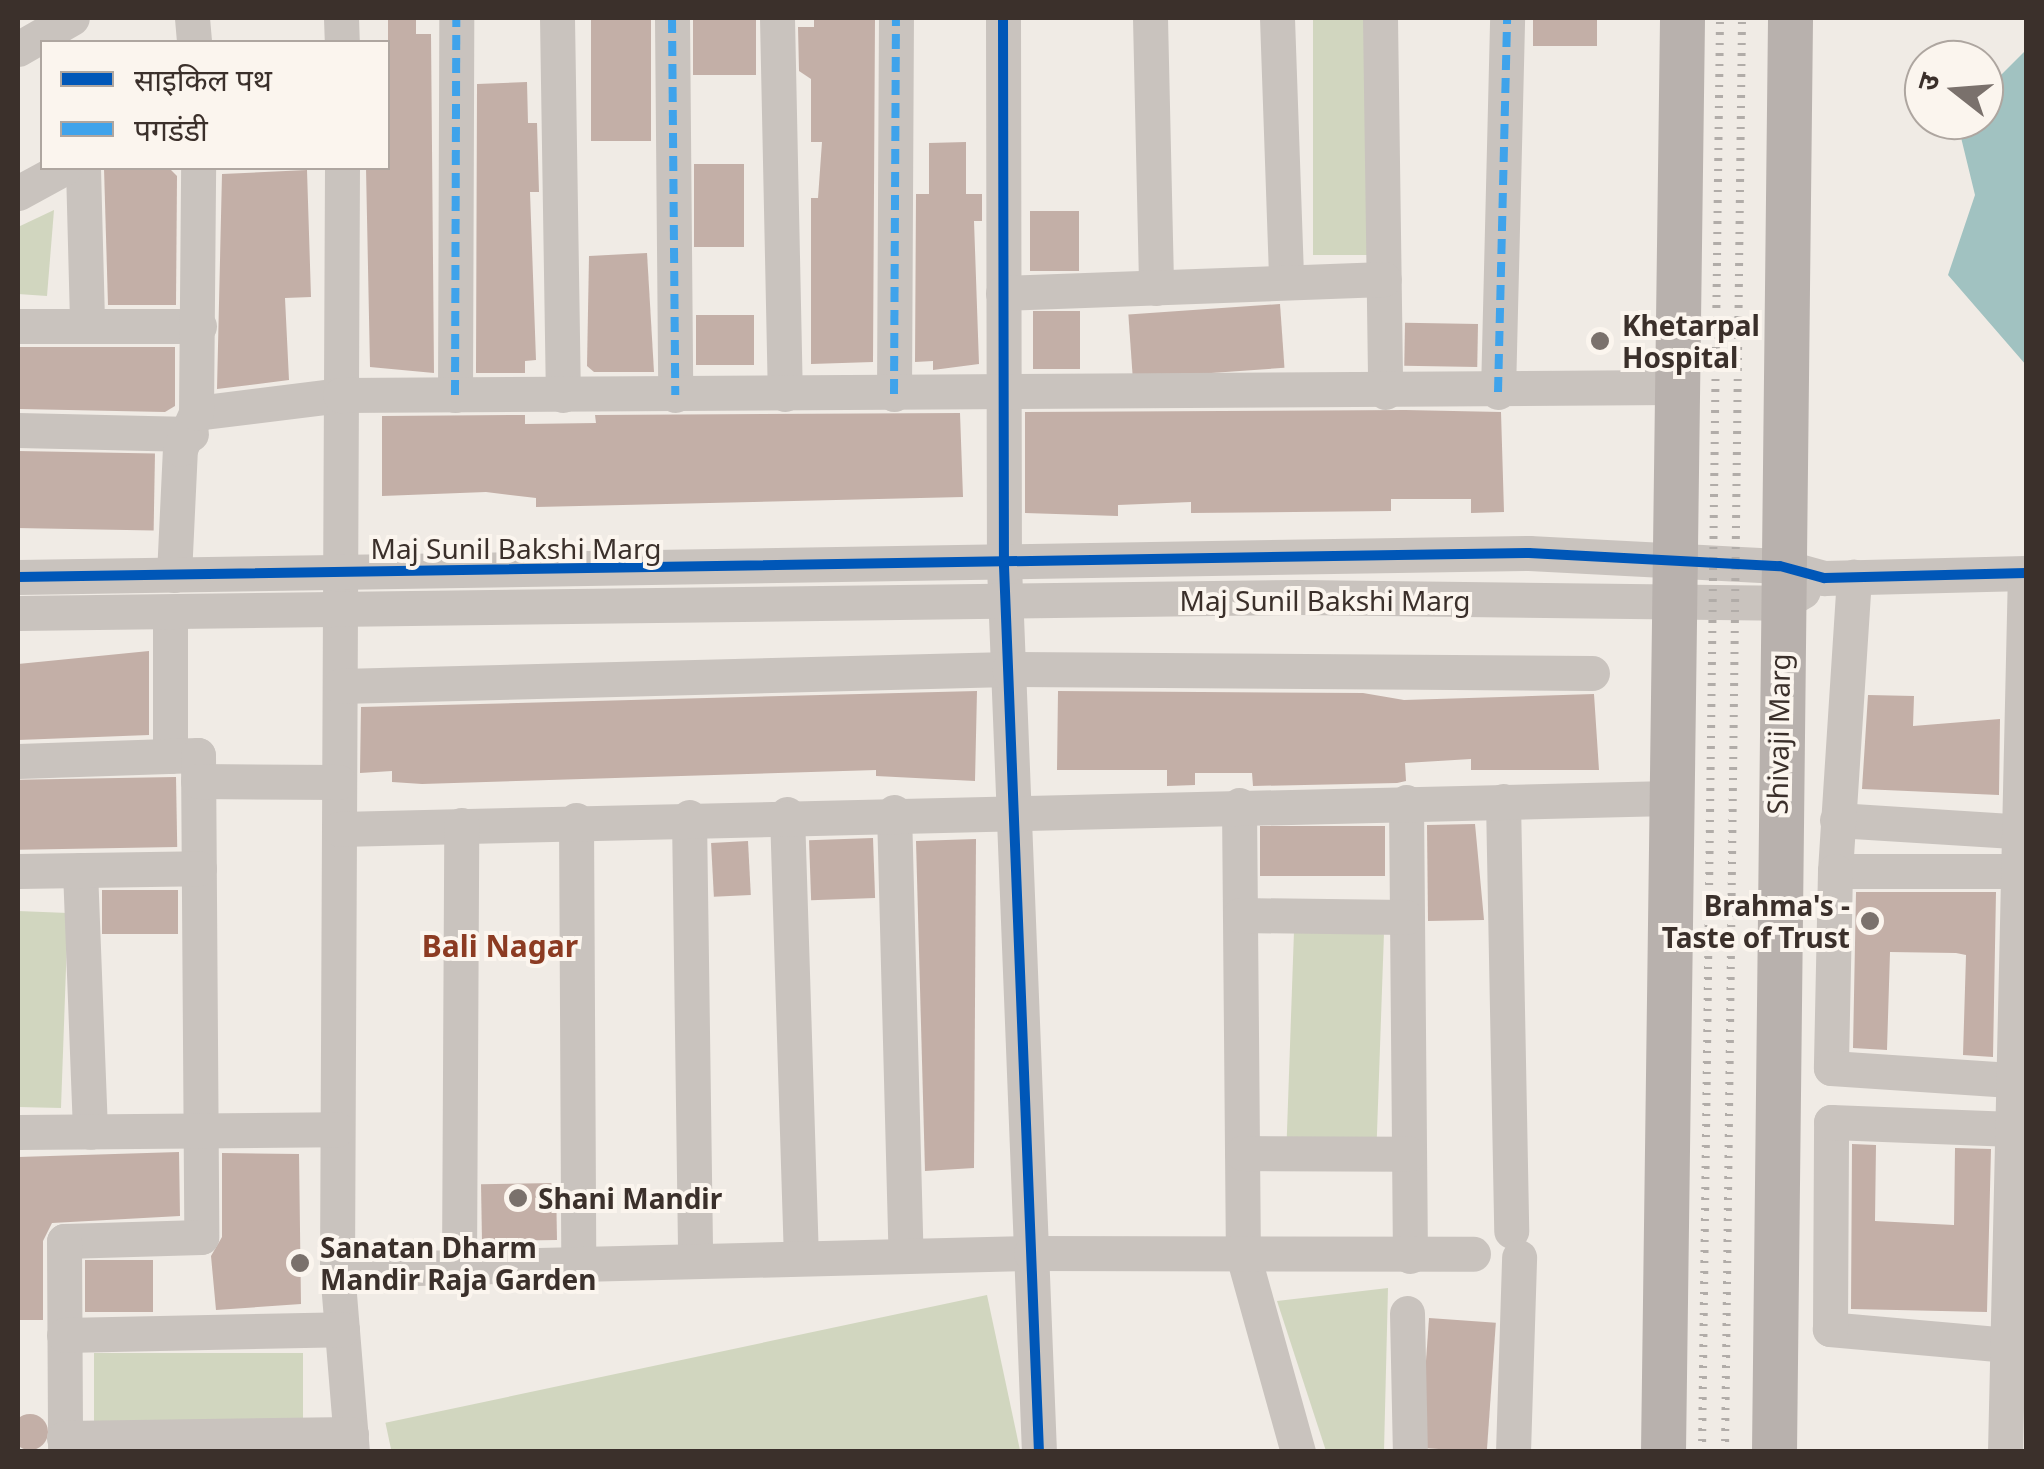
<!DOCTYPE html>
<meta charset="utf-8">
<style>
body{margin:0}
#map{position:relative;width:2044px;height:1469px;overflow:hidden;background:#f0ebe5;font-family:"Noto Sans","Noto Sans Devanagari",sans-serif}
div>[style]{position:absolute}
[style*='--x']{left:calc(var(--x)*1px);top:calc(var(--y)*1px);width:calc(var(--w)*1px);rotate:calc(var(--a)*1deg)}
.green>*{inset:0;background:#d1d6bf;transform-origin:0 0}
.water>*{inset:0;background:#a1c2c1}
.building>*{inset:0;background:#c3afa7;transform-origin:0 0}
.round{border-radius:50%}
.minor>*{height:35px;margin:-17.5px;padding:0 17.5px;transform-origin:17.5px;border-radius:17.5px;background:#c9c3be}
.major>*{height:45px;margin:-22.5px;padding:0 22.5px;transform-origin:22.5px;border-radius:22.5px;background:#b8b1ad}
.rail>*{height:8px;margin-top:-4px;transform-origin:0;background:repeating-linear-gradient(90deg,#b1aca8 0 2.5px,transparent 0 10.5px)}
.quiet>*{height:8px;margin-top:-4px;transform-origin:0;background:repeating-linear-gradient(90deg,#3fa3eb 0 15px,transparent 0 23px)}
.cycleway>*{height:10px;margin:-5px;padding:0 5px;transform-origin:5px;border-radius:5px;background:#0057b8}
.dots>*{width:28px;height:28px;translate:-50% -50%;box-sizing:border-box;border:5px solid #fbf5ee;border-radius:50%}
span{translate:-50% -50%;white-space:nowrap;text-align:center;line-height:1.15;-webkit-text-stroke:8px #fbf5ee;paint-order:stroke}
.poi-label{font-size:28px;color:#3b302b;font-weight:700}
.left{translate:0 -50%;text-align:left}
.right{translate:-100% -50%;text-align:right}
.street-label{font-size:28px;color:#3b302b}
.neighbourhood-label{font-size:30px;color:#8c3b22;font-weight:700}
.frame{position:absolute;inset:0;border:20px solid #3b302b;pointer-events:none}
.legend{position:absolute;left:40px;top:40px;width:350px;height:130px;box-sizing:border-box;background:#fbf5ee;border:2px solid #aea6a0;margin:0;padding:12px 18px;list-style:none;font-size:30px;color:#3b302b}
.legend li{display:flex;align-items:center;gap:20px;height:50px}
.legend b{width:50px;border:2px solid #aea6a0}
.north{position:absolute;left:1904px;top:40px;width:100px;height:100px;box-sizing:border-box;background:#fbf5ee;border:2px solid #aea6a0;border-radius:50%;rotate:287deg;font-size:28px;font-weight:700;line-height:40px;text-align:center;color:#3b302b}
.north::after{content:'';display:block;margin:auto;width:35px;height:45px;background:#7a716c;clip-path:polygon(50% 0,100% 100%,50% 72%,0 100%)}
</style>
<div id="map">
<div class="green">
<i style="left:1313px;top:20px;width:56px;height:235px"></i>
<i style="clip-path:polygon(54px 210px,47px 296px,18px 294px,18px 227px)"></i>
<i style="clip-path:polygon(18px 911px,68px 913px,61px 1108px,18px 1107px)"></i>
<i style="left:1294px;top:931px;width:90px;height:208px;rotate:2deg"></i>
<i style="clip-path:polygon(1388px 1288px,1384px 1451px,1326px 1451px,1277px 1301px)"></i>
<i style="left:987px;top:1295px;width:159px;height:615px;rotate:78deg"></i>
<i style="left:94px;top:1353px;width:209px;height:70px"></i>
</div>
<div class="water">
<i style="clip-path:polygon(2026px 50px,2026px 365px,1948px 275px,1975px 195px,1957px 121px,1984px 120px,1984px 92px)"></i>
</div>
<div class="building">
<i style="clip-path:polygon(388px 18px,416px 18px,416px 34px,431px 34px,434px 373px,370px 367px,366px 168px,388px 168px)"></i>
<i style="left:591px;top:18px;width:60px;height:123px"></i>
<i style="left:693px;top:18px;width:63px;height:57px"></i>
<i style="clip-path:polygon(814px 18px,875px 18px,873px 362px,811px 364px,811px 198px,818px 198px,822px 142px,811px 142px,811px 79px,799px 71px,798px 27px,814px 27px)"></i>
<i style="left:1533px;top:18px;width:64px;height:28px"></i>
<i style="clip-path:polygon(527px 82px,528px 123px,537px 123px,539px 192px,530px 192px,536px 360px,525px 361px,525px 373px,476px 373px,477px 84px)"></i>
<i style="clip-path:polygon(966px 142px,966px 194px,982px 194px,982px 221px,974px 221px,979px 364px,933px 370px,933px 361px,915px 362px,916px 194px,929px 194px,929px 143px)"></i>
<i style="left:744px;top:164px;width:83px;height:50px;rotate:90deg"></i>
<i style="clip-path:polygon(104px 168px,169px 168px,177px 176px,176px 305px,108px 305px)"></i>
<i style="clip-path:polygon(307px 170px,311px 297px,285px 298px,289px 380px,217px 389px,222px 174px)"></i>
<i style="left:1030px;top:211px;width:49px;height:60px"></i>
<i style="clip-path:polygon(647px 253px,654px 372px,594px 372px,587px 366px,589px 256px)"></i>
<i style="left:1280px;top:304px;width:64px;height:152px;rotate:86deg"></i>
<i style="left:1080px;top:311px;width:58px;height:47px;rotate:90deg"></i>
<i style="left:754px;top:315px;width:50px;height:58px;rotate:90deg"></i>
<i style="left:1478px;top:324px;width:43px;height:73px;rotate:91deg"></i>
<i style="clip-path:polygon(18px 347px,175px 347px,175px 406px,165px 412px,20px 409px)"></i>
<i style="clip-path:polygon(1405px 410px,1501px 412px,1504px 512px,1471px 513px,1471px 499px,1391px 499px,1391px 511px,1191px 513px,1191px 502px,1118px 505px,1118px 516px,1025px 513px,1025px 412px)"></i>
<i style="clip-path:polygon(960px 413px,963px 497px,536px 507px,536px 498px,486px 492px,382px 496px,382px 416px,525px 415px,525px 424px,596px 423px,595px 415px)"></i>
<i style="left:18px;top:451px;width:137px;height:77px;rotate:1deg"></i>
<i style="clip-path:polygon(149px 651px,149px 735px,18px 740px,18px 664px)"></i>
<i style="clip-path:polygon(977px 691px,975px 781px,876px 776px,876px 770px,422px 784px,392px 782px,392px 771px,360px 773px,361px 707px)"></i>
<i style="clip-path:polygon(1058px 691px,1363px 693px,1404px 700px,1594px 694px,1599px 770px,1471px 770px,1471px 759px,1405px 763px,1406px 781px,1397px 783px,1253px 786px,1252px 773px,1195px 773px,1195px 785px,1167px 786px,1167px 770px,1057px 770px)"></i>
<i style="clip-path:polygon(1868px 695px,1914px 696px,1913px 726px,2000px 719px,1999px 795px,1862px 789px)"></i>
<i style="left:176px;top:777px;width:70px;height:158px;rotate:89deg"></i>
<i style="clip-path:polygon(1475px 824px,1484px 920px,1428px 921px,1427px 825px)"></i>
<i style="left:1385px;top:826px;width:50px;height:125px;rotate:90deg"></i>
<i style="left:873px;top:838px;width:60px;height:64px;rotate:88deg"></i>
<i style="clip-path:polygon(976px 839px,974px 1168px,925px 1171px,916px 841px)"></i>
<i style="left:748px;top:841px;width:54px;height:37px;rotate:87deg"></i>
<i style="left:178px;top:890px;width:44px;height:76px;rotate:90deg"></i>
<i style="clip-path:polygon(1856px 892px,1996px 892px,1993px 1057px,1963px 1055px,1966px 955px,1956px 953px,1890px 952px,1887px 1050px,1853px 1048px)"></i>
<i style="clip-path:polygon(1852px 1144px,1876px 1145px,1875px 1221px,1954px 1225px,1955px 1148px,1991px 1149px,1987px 1312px,1851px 1309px)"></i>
<i style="clip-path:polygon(179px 1152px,180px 1216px,52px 1223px,43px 1241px,43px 1320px,18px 1320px,18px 1157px)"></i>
<i style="clip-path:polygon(222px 1153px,299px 1154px,301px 1304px,216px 1310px,211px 1256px,222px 1237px)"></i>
<i style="left:556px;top:1183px;width:57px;height:75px;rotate:89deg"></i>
<i style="left:153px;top:1260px;width:52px;height:68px;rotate:90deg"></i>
<i style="left:1429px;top:1318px;width:67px;height:130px;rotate:4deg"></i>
<i class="round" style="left:12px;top:1414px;width:36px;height:36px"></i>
</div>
<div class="minor">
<i style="--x:192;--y:18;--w:24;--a:85"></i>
<i style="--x:341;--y:18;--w:24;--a:88"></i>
<i style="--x:557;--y:18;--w:377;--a:89.1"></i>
<i style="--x:672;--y:18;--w:377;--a:89.5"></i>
<i style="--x:777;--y:18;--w:376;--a:88.8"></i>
<i style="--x:1003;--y:18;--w:548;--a:89.9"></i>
<i style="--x:1004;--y:566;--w:887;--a:87.74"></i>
<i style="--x:1150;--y:18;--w:270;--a:88.7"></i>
<i style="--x:1277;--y:18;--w:264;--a:88"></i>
<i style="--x:1380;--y:18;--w:374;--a:89.2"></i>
<i style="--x:18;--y:49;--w:62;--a:-29.9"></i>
<i style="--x:83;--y:168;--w:157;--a:88.5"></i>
<i style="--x:342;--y:168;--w:1102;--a:90.26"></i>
<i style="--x:337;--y:1270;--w:183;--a:85.3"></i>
<i style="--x:18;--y:193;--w:52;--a:-28.5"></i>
<i style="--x:1003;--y:293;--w:381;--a:-2.1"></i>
<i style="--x:18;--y:326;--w:181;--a:0"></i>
<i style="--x:1498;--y:392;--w:374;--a:-88.6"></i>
<i style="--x:894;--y:394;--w:376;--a:-89.7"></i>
<i style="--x:455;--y:395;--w:377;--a:-89.8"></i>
<i style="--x:196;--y:413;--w:145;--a:-7.1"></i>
<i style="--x:340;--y:395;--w:1335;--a:-0.34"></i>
<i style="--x:18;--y:430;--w:173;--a:1.3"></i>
<i style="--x:174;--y:575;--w:126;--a:-87.3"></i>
<i style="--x:180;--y:449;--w:39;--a:-66"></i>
<i style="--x:196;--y:413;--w:245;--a:-89.5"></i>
<i style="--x:18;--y:577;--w:1511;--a:-0.91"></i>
<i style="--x:1529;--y:553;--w:251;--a:3"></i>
<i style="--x:1780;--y:566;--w:46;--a:15.3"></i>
<i style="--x:1824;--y:578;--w:202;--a:-1.4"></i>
<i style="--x:170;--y:612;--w:144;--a:90"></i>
<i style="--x:18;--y:613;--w:1281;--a:-0.72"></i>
<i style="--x:1299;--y:597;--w:483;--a:0.7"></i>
<i style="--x:1782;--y:603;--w:24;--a:-30"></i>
<i style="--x:340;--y:686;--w:669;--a:-1.46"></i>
<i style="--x:1009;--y:669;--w:583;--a:0.39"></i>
<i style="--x:18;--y:761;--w:180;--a:-1.9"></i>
<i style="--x:198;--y:755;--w:482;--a:89.6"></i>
<i style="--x:201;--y:1237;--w:137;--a:178.3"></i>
<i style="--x:64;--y:1241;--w:211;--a:89.7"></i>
<i style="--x:198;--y:781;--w:141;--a:0.4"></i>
<i style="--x:1503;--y:801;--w:430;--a:88.9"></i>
<i style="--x:1406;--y:802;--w:454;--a:89.5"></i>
<i style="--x:1239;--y:805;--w:450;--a:89.5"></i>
<i style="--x:1243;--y:1255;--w:205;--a:74.4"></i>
<i style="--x:894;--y:812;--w:444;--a:88.5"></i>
<i style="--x:787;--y:814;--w:444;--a:88.2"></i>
<i style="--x:689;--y:817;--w:443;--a:89.2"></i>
<i style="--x:576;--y:820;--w:442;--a:89.7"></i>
<i style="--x:1837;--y:820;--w:189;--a:3.6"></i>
<i style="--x:339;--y:829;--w:1331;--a:-1.33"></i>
<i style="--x:80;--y:870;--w:262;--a:87.8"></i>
<i style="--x:18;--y:871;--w:181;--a:-0.9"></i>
<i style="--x:1835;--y:871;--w:295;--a:-86.3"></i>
<i style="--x:2026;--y:871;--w:191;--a:180"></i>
<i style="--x:1835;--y:871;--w:197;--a:91.2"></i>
<i style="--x:1831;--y:1068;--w:195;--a:3.8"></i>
<i style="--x:1240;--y:915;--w:166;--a:0.7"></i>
<i style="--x:18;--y:1132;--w:319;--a:-0.5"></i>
<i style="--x:1242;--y:1153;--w:167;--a:0.3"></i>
<i style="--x:459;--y:1266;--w:441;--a:-89.7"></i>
<i style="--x:337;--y:1270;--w:694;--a:-1.4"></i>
<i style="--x:1031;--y:1253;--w:442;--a:0.1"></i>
<i style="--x:1407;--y:1313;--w:139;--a:88.8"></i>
<i style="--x:64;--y:1335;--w:278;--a:-1.2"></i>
<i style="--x:2008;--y:1345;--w:179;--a:-174.9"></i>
<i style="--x:1830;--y:1329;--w:207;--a:-89.7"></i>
<i style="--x:1831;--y:1122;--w:182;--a:2.2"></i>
<i style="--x:64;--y:1438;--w:287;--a:-0.8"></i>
<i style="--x:1513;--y:1452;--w:195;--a:-88.2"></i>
<i style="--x:2005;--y:1452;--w:879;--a:-88.7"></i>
</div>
<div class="major">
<i style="--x:1663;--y:1452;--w:1434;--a:-89.24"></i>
<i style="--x:1774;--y:1452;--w:1434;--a:-89.36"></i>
</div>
<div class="rail">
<i style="--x:1702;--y:1452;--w:1434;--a:-89.28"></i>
<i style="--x:1725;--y:1452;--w:1434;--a:-89.32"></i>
</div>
<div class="quiet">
<i style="--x:672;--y:18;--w:377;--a:89.5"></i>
<i style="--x:1498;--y:392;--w:374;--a:-88.6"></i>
<i style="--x:894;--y:394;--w:376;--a:-89.7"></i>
<i style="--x:455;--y:395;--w:377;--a:-89.8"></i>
</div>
<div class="cycleway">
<i style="--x:1003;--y:18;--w:548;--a:89.9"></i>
<i style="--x:1004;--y:566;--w:887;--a:87.74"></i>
<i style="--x:18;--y:577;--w:1511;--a:-0.91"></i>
<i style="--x:1529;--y:553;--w:251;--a:3"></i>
<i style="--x:1780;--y:566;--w:46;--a:15.3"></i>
<i style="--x:1824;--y:578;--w:202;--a:-1.4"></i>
</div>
<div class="dots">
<i style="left:1600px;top:341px;background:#7a716c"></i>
<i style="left:1870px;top:921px;background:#7a716c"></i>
<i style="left:518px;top:1198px;background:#7a716c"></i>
<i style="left:300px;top:1263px;background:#7a716c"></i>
</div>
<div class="poi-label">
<span class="left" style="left:1622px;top:341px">Khetarpal<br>Hospital</span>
<span class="right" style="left:1850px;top:921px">Brahma's -<br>Taste of Trust</span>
<span class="left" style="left:538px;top:1198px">Shani Mandir</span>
<span class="left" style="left:320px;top:1263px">Sanatan Dharm<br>Mandir Raja Garden</span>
</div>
<div class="street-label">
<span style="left:516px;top:548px">Maj Sunil Bakshi Marg</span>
<span style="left:1325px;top:600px">Maj Sunil Bakshi Marg</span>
<span style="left:1778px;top:734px;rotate:-89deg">Shivaji Marg</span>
</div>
<div class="neighbourhood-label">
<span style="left:500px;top:946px">Bali Nagar</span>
</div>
<div class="frame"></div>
<ul class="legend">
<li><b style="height:12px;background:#0057b8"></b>साइकिल पथ</li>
<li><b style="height:12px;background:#3fa3eb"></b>पगडंडी</li>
</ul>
<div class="north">उ</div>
</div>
